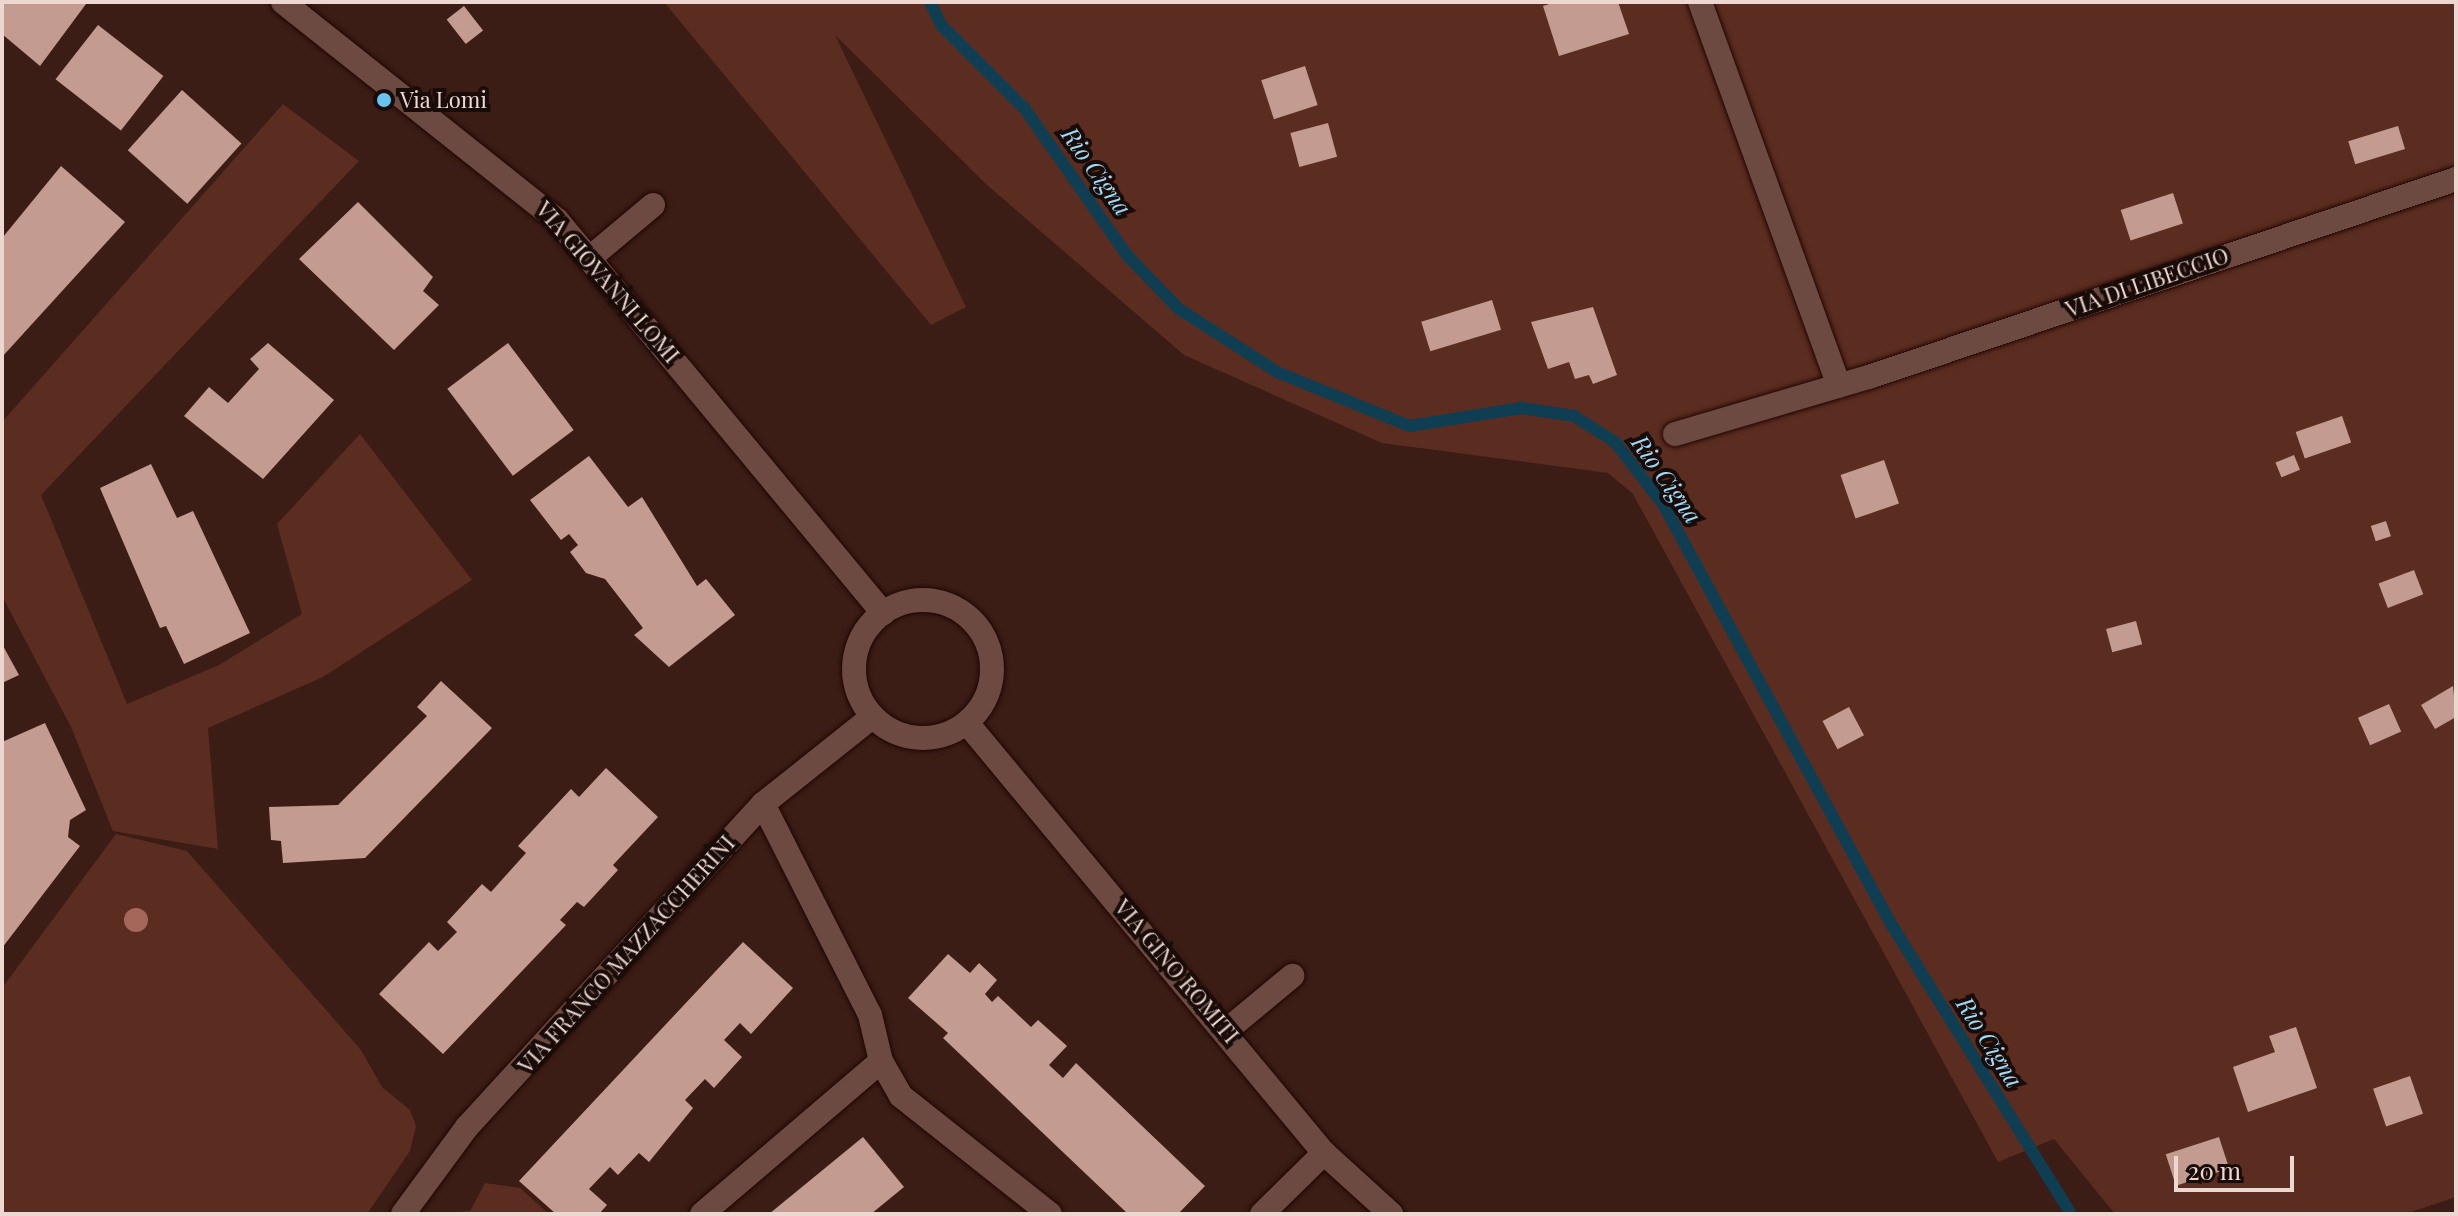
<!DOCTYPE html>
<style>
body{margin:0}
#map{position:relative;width:2458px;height:1216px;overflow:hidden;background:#3b1d16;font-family:"Playfair Display",serif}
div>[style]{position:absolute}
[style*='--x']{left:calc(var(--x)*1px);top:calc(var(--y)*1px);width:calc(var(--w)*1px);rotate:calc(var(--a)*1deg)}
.green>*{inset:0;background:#5b2c20}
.stream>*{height:12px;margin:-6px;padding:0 6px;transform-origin:6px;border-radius:6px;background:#0f3e52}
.building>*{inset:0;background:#c39b91;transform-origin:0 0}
.roads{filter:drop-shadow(0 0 2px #210602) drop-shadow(0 0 2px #210602)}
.minor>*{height:24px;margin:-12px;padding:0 12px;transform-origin:12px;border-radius:12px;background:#6c4a41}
.minor>.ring{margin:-12px;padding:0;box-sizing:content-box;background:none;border:24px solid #6c4a41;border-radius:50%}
.trees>*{width:24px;height:24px;margin:-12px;border-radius:50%;background:#a4685a}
.dots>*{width:22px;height:22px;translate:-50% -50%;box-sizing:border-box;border:4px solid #190c08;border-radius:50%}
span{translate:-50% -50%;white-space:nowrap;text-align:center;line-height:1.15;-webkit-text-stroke:8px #190c08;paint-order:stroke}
.poi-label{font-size:22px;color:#ecd7d1}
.left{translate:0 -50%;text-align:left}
.street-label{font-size:22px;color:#ecd7d1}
.water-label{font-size:24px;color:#9cdbfb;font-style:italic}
.frame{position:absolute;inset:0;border:4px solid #ecd7d1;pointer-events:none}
.scale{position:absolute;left:2174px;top:1156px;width:120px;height:36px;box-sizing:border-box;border:4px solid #ecd7d1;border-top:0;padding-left:10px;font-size:24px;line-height:28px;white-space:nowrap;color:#ecd7d1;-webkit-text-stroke:6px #190c08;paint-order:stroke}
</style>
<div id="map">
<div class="green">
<i style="clip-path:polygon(664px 2px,2456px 2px,2456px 1197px,2405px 1214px,2115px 1214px,2054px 1139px,1998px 1162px,1633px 494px,1608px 473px,1382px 443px,1184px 355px,987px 185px,835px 35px,966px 307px,931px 325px)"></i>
<i style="clip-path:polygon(283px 104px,359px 161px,41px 495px,127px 704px,219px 665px,302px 614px,277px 524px,360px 434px,472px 580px,323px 677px,208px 728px,218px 849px,113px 831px,71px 727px,2px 596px,2px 422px)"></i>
<i style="clip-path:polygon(116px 834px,187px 851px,361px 1050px,382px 1087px,410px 1110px,416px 1126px,410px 1151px,367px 1214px,2px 1214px,2px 988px)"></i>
<i style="clip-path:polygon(485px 1183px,520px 1188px,549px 1214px,424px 1214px,470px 1211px)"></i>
</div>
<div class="stream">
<i style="--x:930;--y:2;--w:25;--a:64"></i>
<i style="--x:941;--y:25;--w:119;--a:45"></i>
<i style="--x:1025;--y:109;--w:177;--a:55.1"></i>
<i style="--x:1126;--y:254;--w:76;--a:46.1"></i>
<i style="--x:1179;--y:309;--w:117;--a:32.7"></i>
<i style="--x:1277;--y:372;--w:143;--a:22.2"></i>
<i style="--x:1409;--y:426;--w:114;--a:-9.1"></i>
<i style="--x:1522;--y:408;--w:53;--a:8.7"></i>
<i style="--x:1574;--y:416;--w:49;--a:32.4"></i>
<i style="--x:1615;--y:442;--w:78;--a:52.3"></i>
<i style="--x:1663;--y:504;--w:481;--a:61.5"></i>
<i style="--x:1893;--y:927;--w:338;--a:58.2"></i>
</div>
<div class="building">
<i style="clip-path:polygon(2px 2px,84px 2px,86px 4px,40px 66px,2px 34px)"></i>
<i style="clip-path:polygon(1556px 2px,1618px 2px,1629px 34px,1559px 56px,1543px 6px)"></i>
<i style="left:464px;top:6px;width:31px;height:22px;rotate:52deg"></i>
<i style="left:98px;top:25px;width:83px;height:69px;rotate:38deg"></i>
<i style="left:1305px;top:66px;width:41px;height:46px;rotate:72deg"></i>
<i style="left:182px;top:90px;width:80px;height:81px;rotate:42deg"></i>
<i style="left:1328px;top:123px;width:35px;height:39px;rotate:75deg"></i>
<i style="left:2398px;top:126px;width:24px;height:52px;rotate:73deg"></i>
<i style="clip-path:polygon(61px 166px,125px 222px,2px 357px,3px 237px)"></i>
<i style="left:2173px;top:193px;width:32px;height:55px;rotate:72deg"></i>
<i style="clip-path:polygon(358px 202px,433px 277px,423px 291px,439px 305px,394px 350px,299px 259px)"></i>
<i style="left:1492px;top:300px;width:31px;height:74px;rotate:73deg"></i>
<i style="clip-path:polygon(1593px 307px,1617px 375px,1593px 384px,1589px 375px,1575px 379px,1569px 362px,1548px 369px,1531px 322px)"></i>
<i style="clip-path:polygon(268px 343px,334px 400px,263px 479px,184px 416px,209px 387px,228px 403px,259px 369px,250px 359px)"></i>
<i style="left:508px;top:343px;width:109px;height:76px;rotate:53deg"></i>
<i style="left:2342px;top:416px;width:28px;height:49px;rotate:71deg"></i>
<i style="left:2294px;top:455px;width:16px;height:20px;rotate:68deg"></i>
<i style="clip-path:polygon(589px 456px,628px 507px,642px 497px,697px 586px,706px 579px,735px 615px,669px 667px,634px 635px,643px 628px,605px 579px,586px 573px,570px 552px,578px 545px,569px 534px,561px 540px,530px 500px)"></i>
<i style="left:1884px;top:460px;width:46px;height:46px;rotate:71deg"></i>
<i style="clip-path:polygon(151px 464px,177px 518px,193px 511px,250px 633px,184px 664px,166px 626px,160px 628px,100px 488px)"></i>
<i style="left:2386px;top:521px;width:16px;height:16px;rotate:72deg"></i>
<i style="left:2414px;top:570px;width:26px;height:38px;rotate:69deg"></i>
<i style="left:2136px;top:621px;width:24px;height:31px;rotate:75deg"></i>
<i style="clip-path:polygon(2px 644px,19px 675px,2px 683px)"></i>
<i style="clip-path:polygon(441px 681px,492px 728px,365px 858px,283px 863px,281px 841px,271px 840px,269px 807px,338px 805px,427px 716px,417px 707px)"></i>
<i style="clip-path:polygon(2453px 686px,2456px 717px,2435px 729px,2421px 705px)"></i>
<i style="left:2389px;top:704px;width:30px;height:34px;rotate:66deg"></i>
<i style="left:1849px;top:707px;width:32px;height:30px;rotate:62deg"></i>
<i style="clip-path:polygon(45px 723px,86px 810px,70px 820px,68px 837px,80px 846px,2px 948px,2px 742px)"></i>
<i style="clip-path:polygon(606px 768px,658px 817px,613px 865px,618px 870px,584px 907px,577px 902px,560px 920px,566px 925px,443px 1054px,379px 994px,429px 942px,438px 951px,457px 932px,447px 922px,482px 884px,491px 892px,526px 853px,518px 846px,571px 789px,579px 797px)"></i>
<i style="clip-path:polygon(743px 942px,793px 988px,751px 1034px,740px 1023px,724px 1040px,742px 1057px,714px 1088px,705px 1079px,685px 1100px,693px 1108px,649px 1162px,639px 1153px,618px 1175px,610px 1167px,589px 1189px,607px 1205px,599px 1214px,556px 1214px,519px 1181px)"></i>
<i style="clip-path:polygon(948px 954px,970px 973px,979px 963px,997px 980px,985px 994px,992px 1002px,998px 996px,1031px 1027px,1038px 1020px,1067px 1046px,1049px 1065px,1063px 1078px,1076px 1063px,1205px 1186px,1178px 1214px,1128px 1214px,943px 1038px,948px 1033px,908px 998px)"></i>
<i style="clip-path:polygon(2296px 1027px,2317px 1088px,2248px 1112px,2233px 1067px,2275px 1052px,2269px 1036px)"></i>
<i style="left:2410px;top:1076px;width:40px;height:39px;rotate:71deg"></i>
<i style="clip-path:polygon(863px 1137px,904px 1187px,871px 1214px,769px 1214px)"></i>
<i style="left:2219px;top:1137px;width:33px;height:56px;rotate:72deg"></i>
</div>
<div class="roads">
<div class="minor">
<i style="--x:283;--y:2;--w:350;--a:38.5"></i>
<i style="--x:557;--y:220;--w:511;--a:50.32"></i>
<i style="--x:1700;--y:2;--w:408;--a:70.1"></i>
<i style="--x:591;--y:257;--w:81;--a:-40"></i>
<i style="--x:1675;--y:434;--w:202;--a:-16.4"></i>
<i style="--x:1869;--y:377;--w:619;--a:-18.64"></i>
<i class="ring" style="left:854px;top:600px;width:114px;height:114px"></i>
<i style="--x:967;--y:723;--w:559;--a:50.3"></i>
<i style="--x:1324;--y:1153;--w:91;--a:42.3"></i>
<i style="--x:763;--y:804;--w:237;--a:63.1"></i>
<i style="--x:870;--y:1015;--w:47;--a:76.6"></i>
<i style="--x:881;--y:1061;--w:40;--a:60.3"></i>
<i style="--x:901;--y:1096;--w:190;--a:38.4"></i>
<i style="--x:1227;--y:1030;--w:85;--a:-39.7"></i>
<i style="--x:403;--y:1214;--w:108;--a:-53.7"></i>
<i style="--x:467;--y:1127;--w:438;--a:-47.5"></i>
<i style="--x:763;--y:804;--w:139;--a:-38.6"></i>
<i style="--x:702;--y:1214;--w:235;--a:-40.5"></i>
<i style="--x:1262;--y:1214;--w:87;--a:-44.5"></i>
</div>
</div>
<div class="trees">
<i style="left:136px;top:920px"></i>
</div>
<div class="dots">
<i style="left:384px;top:100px;background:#67c4ef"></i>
</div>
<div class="poi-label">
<span class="left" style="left:400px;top:100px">Via Lomi</span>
</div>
<div class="street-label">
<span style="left:608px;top:282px;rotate:49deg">VIA GIOVANNI LOMI</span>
<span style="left:2147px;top:282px;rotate:-19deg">VIA DI LIBECCIO</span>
<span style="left:626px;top:954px;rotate:-48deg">VIA FRANCO MAZZACCHERINI</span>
<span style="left:1177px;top:971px;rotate:50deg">VIA GINO ROMITI</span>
</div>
<div class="water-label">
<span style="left:1097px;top:171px;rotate:55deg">Rio Cigna</span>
<span style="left:1667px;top:479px;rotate:55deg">Rio Cigna</span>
<span style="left:1990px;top:1042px;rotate:58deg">Rio Cigna</span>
</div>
<div class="frame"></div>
<div class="scale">20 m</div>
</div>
